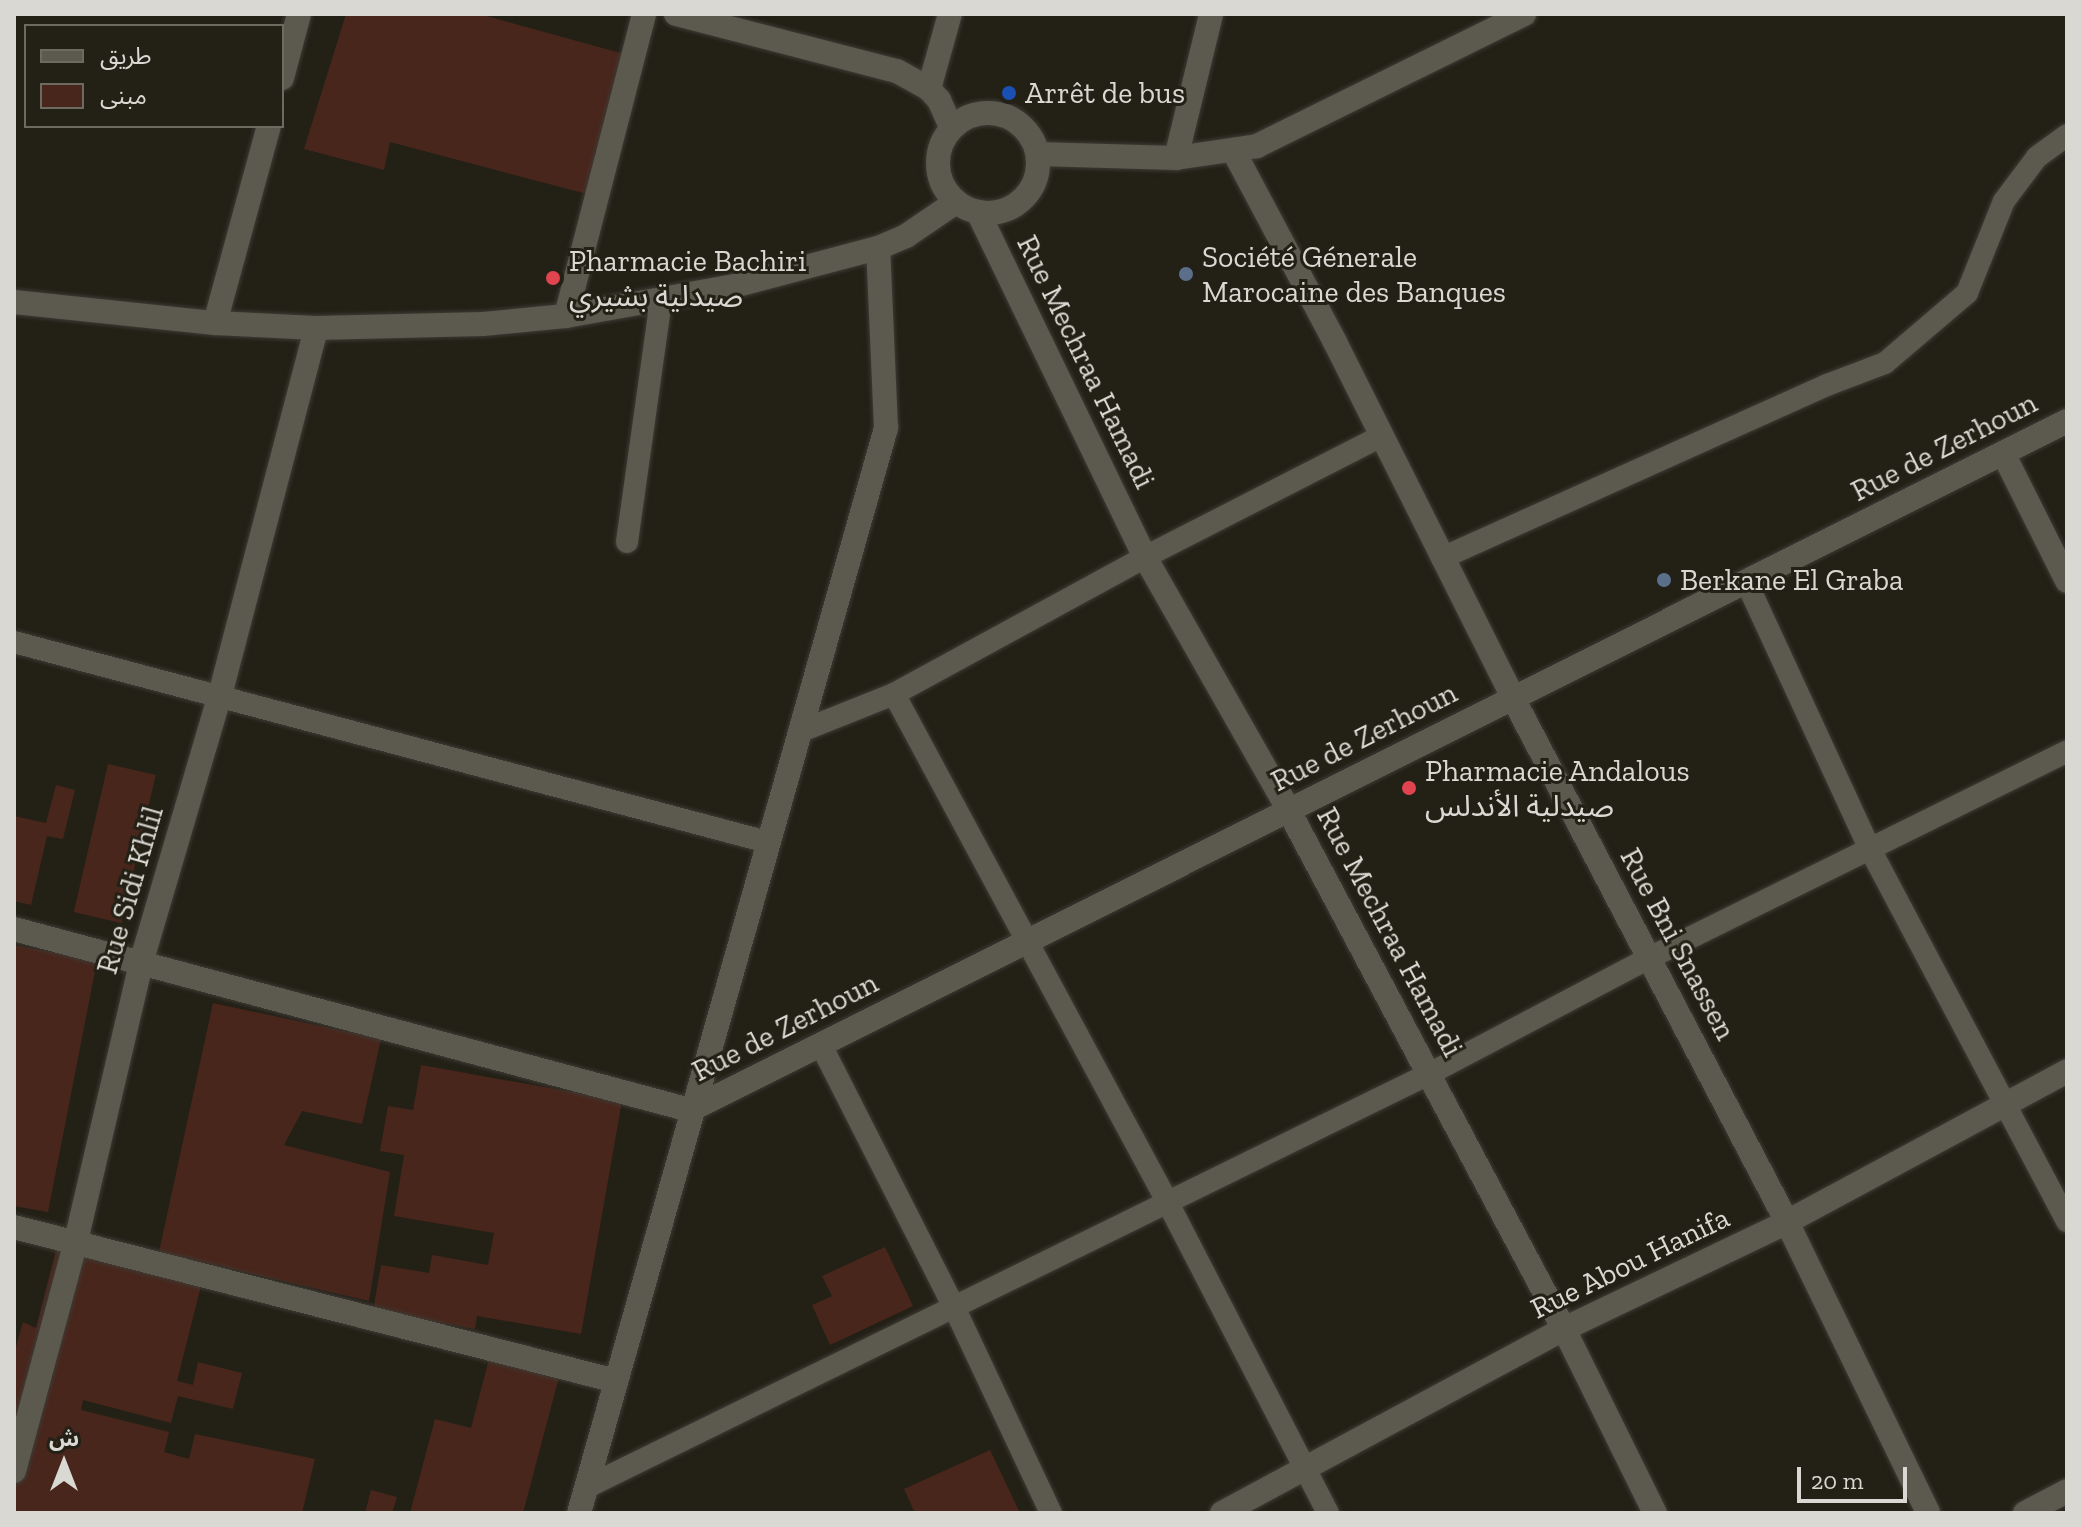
<!DOCTYPE html>
<meta charset="utf-8">
<style>
body{margin:0}
#map{position:relative;width:2081px;height:1527px;overflow:hidden;background:#232016;font-family:"Zilla Slab","Noto Sans Arabic",serif}
div>[style]{position:absolute}
[style*='--x']{left:calc(var(--x)*1px);top:calc(var(--y)*1px);width:calc(var(--w)*1px);rotate:calc(var(--a)*1deg)}
.building>*{inset:0;background:#49261c;transform-origin:0 0}
.roads{filter:drop-shadow(0 0 2px #3d3b35) drop-shadow(0 0 2px #3d3b35)}
.lane>*{height:22px;margin:-11px;padding:0 11px;transform-origin:11px;border-radius:11px;background:#5c594e}
.street>*{height:24px;margin:-12px;padding:0 12px;transform-origin:12px;border-radius:12px;background:#5c594e}
.secondary>*{height:24px;margin:-12px;padding:0 12px;transform-origin:12px;border-radius:12px;background:#5c594e}
.secondary>.ring{margin:-12px;padding:0;box-sizing:content-box;background:none;border:24px solid #5c594e;border-radius:50%}
.dots>*{width:22px;height:22px;translate:-50% -50%;box-sizing:border-box;border:4px solid #232016;border-radius:50%}
span{translate:-50% -50%;white-space:nowrap;text-align:center;line-height:1.15;-webkit-text-stroke:6px #232016;paint-order:stroke}
.poi-label{font-size:30px;color:#dad8d2}
.left{translate:0 -50%;text-align:left}
.street-label{font-size:30px;color:#dad8d2}
.frame{position:absolute;inset:0;border:16px solid #dad8d2;pointer-events:none}
.legend{position:absolute;left:24px;top:24px;width:260px;height:104px;box-sizing:border-box;background:#232016;border:2px solid #6c6a61;margin:0;padding:10px 14px;list-style:none;font-size:24px;color:#dad8d2}
.legend li{display:flex;align-items:center;gap:16px;height:40px}
.legend b{width:40px;border:2px solid #6c6a61}
.north{position:absolute;left:24px;top:1423px;width:80px;height:80px;-webkit-text-stroke:6px #232016;paint-order:stroke;rotate:0deg;font-size:22px;font-weight:700;line-height:32px;text-align:center;color:#dad8d2}
.north::after{content:'';display:block;margin:auto;width:28px;height:36px;background:#dad8d2;clip-path:polygon(50% 0,100% 100%,50% 72%,0 100%)}
.scale{position:absolute;left:1797px;top:1467px;width:110px;height:36px;box-sizing:border-box;border:4px solid #dad8d2;border-top:0;padding-left:10px;font-size:24px;line-height:28px;white-space:nowrap;color:#dad8d2;-webkit-text-stroke:6px #232016;paint-order:stroke}
</style>
<div id="map">
<div class="building">
<i style="clip-path:polygon(346px 14px,479px 14px,624px 54px,587px 194px,390px 142px,384px 170px,304px 149px)"></i>
<i style="left:108px;top:764px;width:49px;height:152px;rotate:13deg"></i>
<i style="clip-path:polygon(56px 785px,75px 790px,63px 839px,47px 836px,31px 905px,14px 901px,14px 816px,46px 823px)"></i>
<i style="clip-path:polygon(14px 945px,97px 961px,48px 1212px,14px 1206px)"></i>
<i style="clip-path:polygon(213px 1003px,381px 1039px,362px 1124px,302px 1111px,284px 1145px,390px 1172px,369px 1301px,159px 1252px)"></i>
<i style="clip-path:polygon(421px 1065px,622px 1101px,581px 1334px,477px 1316px,475px 1329px,373px 1311px,381px 1265px,429px 1273px,432px 1255px,488px 1265px,494px 1233px,394px 1216px,404px 1155px,380px 1151px,388px 1106px,413px 1110px)"></i>
<i style="clip-path:polygon(57px 1246px,202px 1282px,177px 1381px,193px 1385px,198px 1362px,242px 1373px,233px 1409px,178px 1396px,171px 1423px,83px 1400px,81px 1410px,169px 1432px,164px 1452px,189px 1459px,195px 1434px,315px 1459px,302px 1513px,14px 1513px,14px 1354px,23px 1322px,36px 1328px)"></i>
<i style="clip-path:polygon(885px 1247px,913px 1306px,830px 1345px,812px 1305px,832px 1296px,822px 1276px)"></i>
<i style="clip-path:polygon(489px 1359px,559px 1377px,523px 1513px,410px 1513px,435px 1419px,471px 1428px)"></i>
<i style="clip-path:polygon(990px 1450px,1020px 1513px,915px 1513px,904px 1489px)"></i>
<i style="clip-path:polygon(371px 1490px,397px 1497px,392px 1513px,365px 1513px)"></i>
</div>
<div class="roads">
<div class="lane">
<i style="--x:627;--y:542;--w:244;--a:-82"></i>
<i style="--x:1442;--y:558;--w:422;--a:-24.2"></i>
<i style="--x:1827;--y:385;--w:62;--a:-20.8"></i>
<i style="--x:1885;--y:363;--w:108;--a:-40.5"></i>
<i style="--x:1967;--y:293;--w:99;--a:-68.1"></i>
<i style="--x:2004;--y:201;--w:55;--a:-53.1"></i>
<i style="--x:2037;--y:157;--w:37;--a:-36"></i>
<i style="--x:1746;--y:581;--w:295;--a:65.2"></i>
<i style="--x:1870;--y:849;--w:421;--a:62.1"></i>
<i style="--x:14;--y:642;--w:779;--a:14.87"></i>
<i style="--x:799;--y:732;--w:102;--a:-21.8"></i>
<i style="--x:821;--y:1045;--w:296;--a:63.1"></i>
<i style="--x:955;--y:1309;--w:225;--a:64.8"></i>
<i style="--x:587;--y:1487;--w:938;--a:-26.13"></i>
<i style="--x:1429;--y:1074;--w:249;--a:-27.8"></i>
<i style="--x:1649;--y:958;--w:466;--a:-26.3"></i>
<i style="--x:1328;--y:1513;--w:349;--a:-117.3"></i>
<i style="--x:1168;--y:1203;--w:578;--a:-118.29"></i>
<i style="--x:894;--y:694;--w:286;--a:-28.6"></i>
<i style="--x:1145;--y:557;--w:265;--a:-27.1"></i>
</div>
<div class="street">
<i style="--x:676;--y:14;--w:228;--a:14.5"></i>
<i style="--x:897;--y:71;--w:37;--a:29"></i>
<i style="--x:929;--y:89;--w:15;--a:48"></i>
<i style="--x:939;--y:100;--w:30;--a:66"></i>
<i style="--x:282;--y:78;--w:66;--a:-75.1"></i>
<i style="--x:929;--y:89;--w:78;--a:-74.4"></i>
<i style="--x:1234;--y:152;--w:215;--a:62"></i>
<i style="--x:1335;--y:342;--w:398;--a:63.4"></i>
<i style="--x:1513;--y:698;--w:591;--a:62.39"></i>
<i style="--x:1787;--y:1222;--w:323;--a:64.1"></i>
<i style="--x:1176;--y:158;--w:148;--a:-76.3"></i>
<i style="--x:978;--y:212;--w:383;--a:64.2"></i>
<i style="--x:1145;--y:557;--w:292;--a:60.4"></i>
<i style="--x:1289;--y:811;--w:586;--a:62.04"></i>
<i style="--x:1564;--y:1329;--w:205;--a:63.7"></i>
<i style="--x:566;--y:316;--w:312;--a:-75.5"></i>
<i style="--x:215;--y:323;--w:204;--a:-74.7"></i>
<i style="--x:2003;--y:453;--w:143;--a:63.4"></i>
<i style="--x:14;--y:929;--w:700;--a:14.99"></i>
<i style="--x:690;--y:1110;--w:1540;--a:-26.58"></i>
<i style="--x:14;--y:1227;--w:621;--a:14.35"></i>
<i style="--x:14;--y:1471;--w:234;--a:-74.9"></i>
<i style="--x:75;--y:1245;--w:290;--a:-76.8"></i>
<i style="--x:141;--y:963;--w:279;--a:-73.6"></i>
<i style="--x:220;--y:695;--w:379;--a:-75.3"></i>
<i style="--x:579;--y:1513;--w:1128;--a:-74.2"></i>
<i style="--x:886;--y:428;--w:180;--a:-92.5"></i>
<i style="--x:1222;--y:1513;--w:388;--a:-28.3"></i>
<i style="--x:1564;--y:1329;--w:247;--a:-25.6"></i>
<i style="--x:1787;--y:1222;--w:318;--a:-28.3"></i>
<i style="--x:2025;--y:1513;--w:47;--a:-27.6"></i>
</div>
<div class="secondary">
<i class="ring" style="left:938px;top:113px;width:76px;height:76px"></i>
<i style="--x:1038;--y:154;--w:138;--a:1.7"></i>
<i style="--x:1176;--y:158;--w:82;--a:-8.4"></i>
<i style="--x:1257;--y:146;--w:298;--a:-26.3"></i>
<i style="--x:14;--y:302;--w:202;--a:6"></i>
<i style="--x:215;--y:323;--w:101;--a:2.8"></i>
<i style="--x:316;--y:328;--w:167;--a:-1.4"></i>
<i style="--x:483;--y:324;--w:83;--a:-5.5"></i>
<i style="--x:566;--y:316;--w:171;--a:-10.1"></i>
<i style="--x:734;--y:286;--w:149;--a:-14.8"></i>
<i style="--x:878;--y:248;--w:30;--a:-23"></i>
<i style="--x:906;--y:236;--w:60;--a:-34.2"></i>
</div>
</div>
<div class="dots">
<i style="left:1009px;top:93px;background:#1a4fb4"></i>
<i style="left:1186px;top:274px;background:#5c6f8a"></i>
<i style="left:553px;top:278px;background:#e0444e"></i>
<i style="left:1664px;top:580px;background:#5c6f8a"></i>
<i style="left:1409px;top:788px;background:#e0444e"></i>
</div>
<div class="poi-label">
<span class="left" style="left:1025px;top:93px">Arrêt de bus</span>
<span class="left" style="left:1202px;top:274px">Société Génerale<br>Marocaine des Banques</span>
<span class="left" style="left:569px;top:278px">Pharmacie Bachiri<br>صيدلية بشيري</span>
<span class="left" style="left:1680px;top:580px">Berkane El Graba</span>
<span class="left" style="left:1425px;top:788px">Pharmacie Andalous<br>صيدلية الأندلس</span>
</div>
<div class="street-label">
<span style="left:1086px;top:362px;rotate:64deg">Rue Mechraa Hamadi</span>
<span style="left:1944px;top:447px;rotate:-27deg">Rue de Zerhoun</span>
<span style="left:1364px;top:737px;rotate:-27deg">Rue de Zerhoun</span>
<span style="left:130px;top:890px;rotate:-74deg">Rue Sidi Khlil</span>
<span style="left:1390px;top:932px;rotate:62deg">Rue Mechraa Hamadi</span>
<span style="left:1678px;top:944px;rotate:62deg">Rue Bni Snassen</span>
<span style="left:785px;top:1027px;rotate:-27deg">Rue de Zerhoun</span>
<span style="left:1630px;top:1263px;rotate:-26deg">Rue Abou Hanifa</span>
</div>
<div class="frame"></div>
<ul class="legend">
<li><b style="height:10px;background:#5c594e"></b>طريق</li>
<li><b style="height:22px;background:#49261c"></b>مبنى</li>
</ul>
<div class="north">ش</div>
<div class="scale">20 m</div>
</div>
